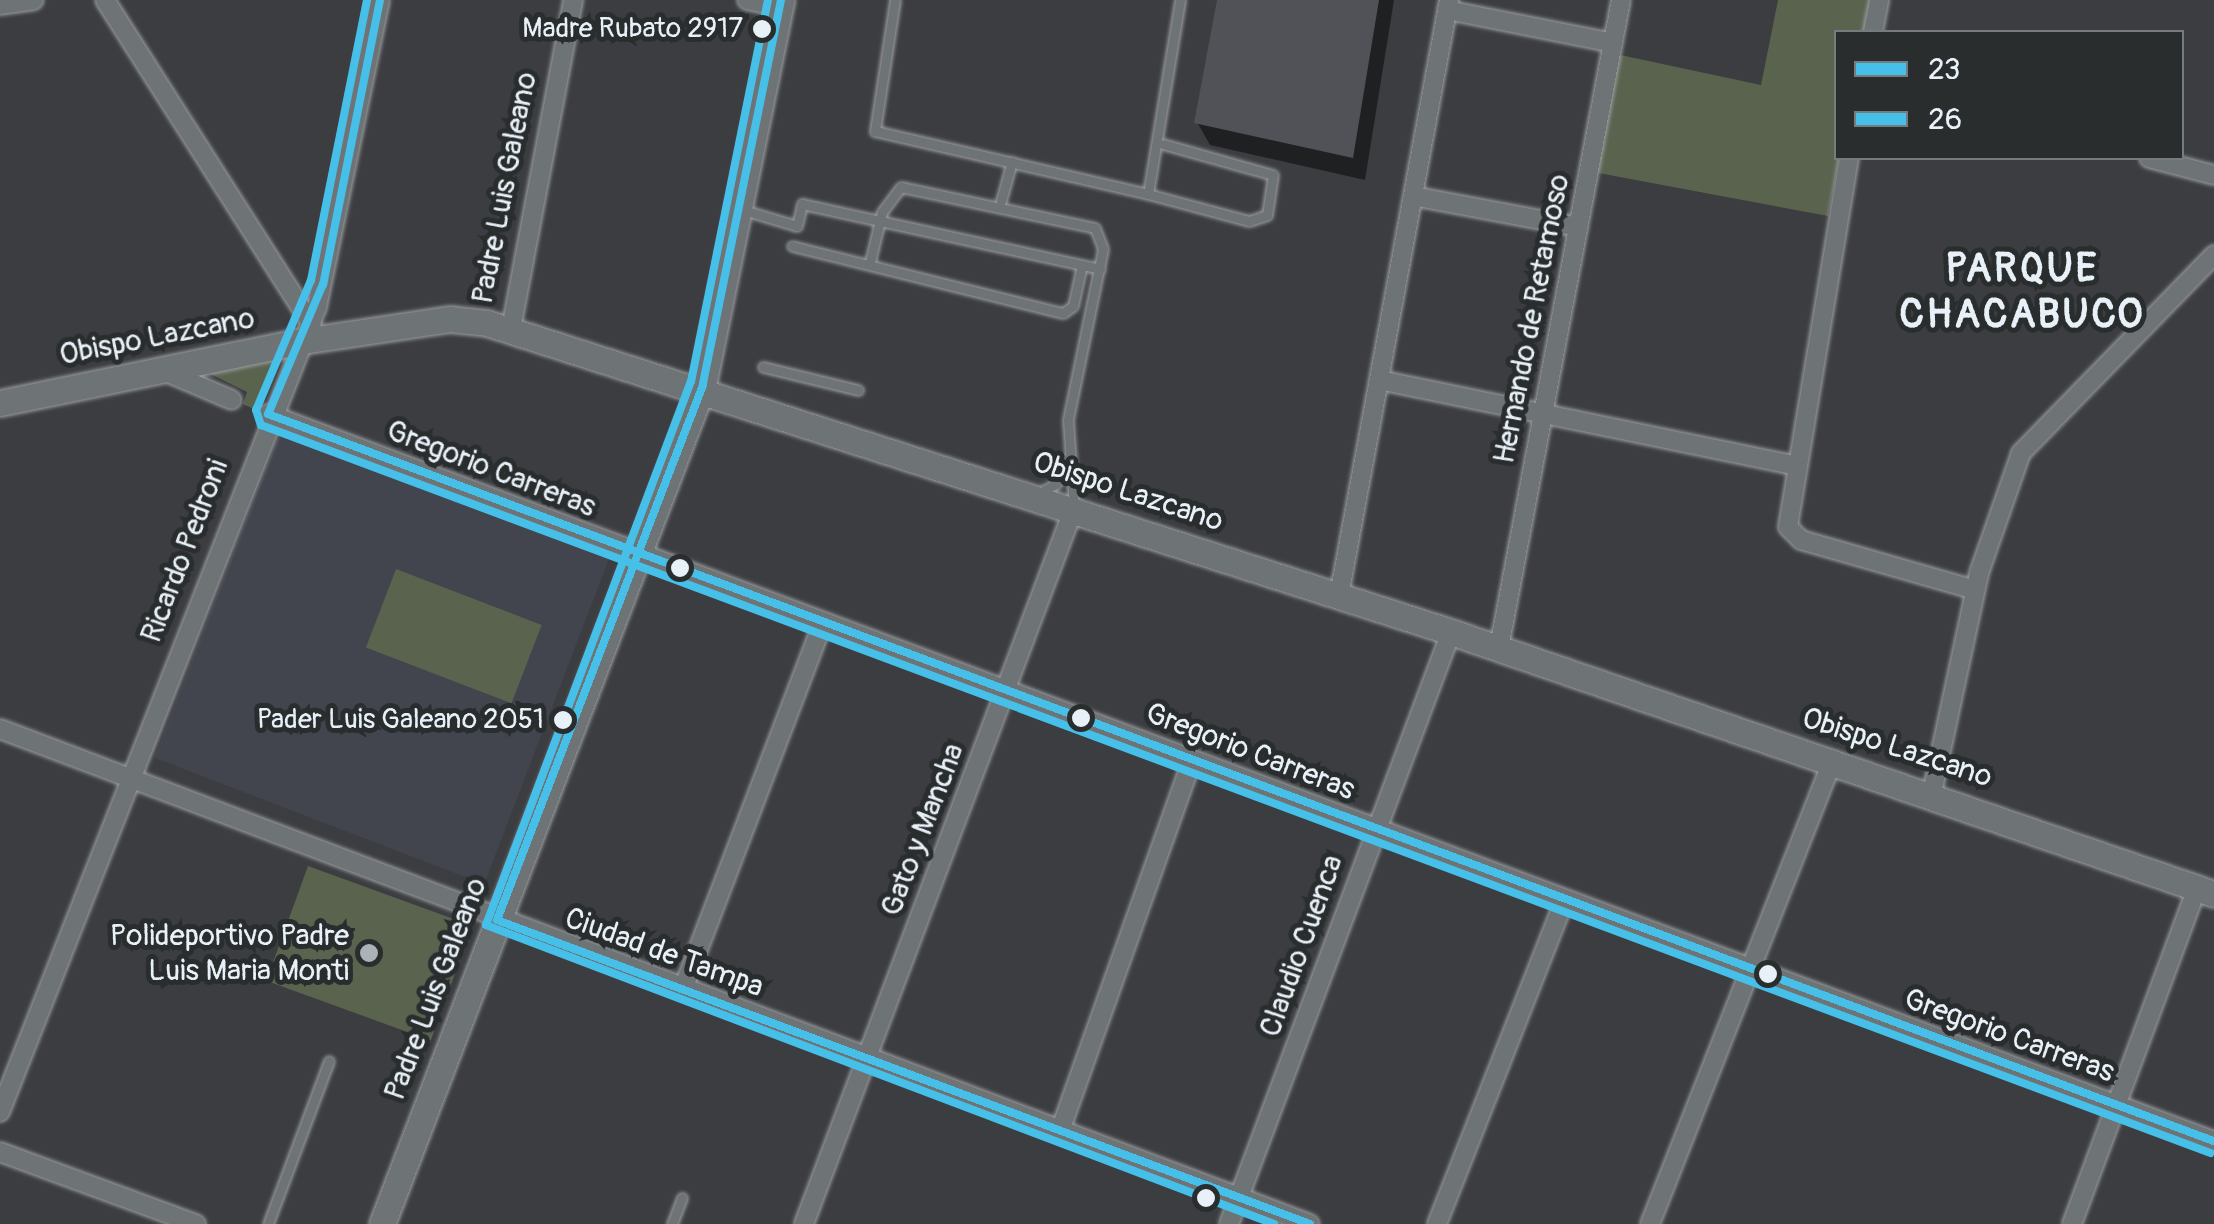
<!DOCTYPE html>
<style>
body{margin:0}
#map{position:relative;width:2214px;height:1224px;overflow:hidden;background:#3b3d40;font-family:Pangolin,sans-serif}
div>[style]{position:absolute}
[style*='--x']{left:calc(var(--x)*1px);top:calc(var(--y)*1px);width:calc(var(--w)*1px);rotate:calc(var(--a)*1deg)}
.built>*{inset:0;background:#43454e;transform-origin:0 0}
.green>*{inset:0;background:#5a634e;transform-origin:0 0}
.shadow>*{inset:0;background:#0007}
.building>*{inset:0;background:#505257}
.roads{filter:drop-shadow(0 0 2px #9d9fa2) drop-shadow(0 0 2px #9d9fa2)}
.lane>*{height:9px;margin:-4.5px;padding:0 4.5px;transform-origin:4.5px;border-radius:4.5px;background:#6e7376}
.street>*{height:18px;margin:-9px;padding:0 9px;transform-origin:9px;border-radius:9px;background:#6e7376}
.secondary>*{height:25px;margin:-12.5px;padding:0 12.5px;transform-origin:12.5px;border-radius:12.5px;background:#6e7376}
.bus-1>*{height:8px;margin:-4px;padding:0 4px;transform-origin:4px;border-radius:4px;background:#46c0e8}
.bus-2>*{height:8px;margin:-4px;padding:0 4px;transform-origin:4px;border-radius:4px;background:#46c0e8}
.dots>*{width:28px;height:28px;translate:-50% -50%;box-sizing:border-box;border:5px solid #2a2d2e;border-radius:50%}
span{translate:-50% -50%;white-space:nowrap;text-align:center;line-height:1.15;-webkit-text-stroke:10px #2a2d2e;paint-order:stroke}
.bus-label{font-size:28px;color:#e8f1f8}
.right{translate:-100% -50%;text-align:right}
.street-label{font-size:30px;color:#e8f1f8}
.poi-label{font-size:30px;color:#e8f1f8}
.district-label{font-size:40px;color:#e8f1f8;font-weight:700;letter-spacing:2.5px}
.legend{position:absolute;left:1834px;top:30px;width:350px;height:130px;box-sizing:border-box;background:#2a2d2e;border:2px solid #767b7f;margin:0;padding:12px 18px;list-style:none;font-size:30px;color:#e8f1f8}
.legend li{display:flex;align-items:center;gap:20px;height:50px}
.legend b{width:50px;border:2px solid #767b7f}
</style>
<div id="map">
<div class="built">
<i style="left:280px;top:431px;width:353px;height:350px;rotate:21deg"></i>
</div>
<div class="green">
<i style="clip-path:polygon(1778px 0,1870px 0,1864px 32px,1836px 32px,1839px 158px,1828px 216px,1593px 172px,1611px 53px,1761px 85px)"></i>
<i style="clip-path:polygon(279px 358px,260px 412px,243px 404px,247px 392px,209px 373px)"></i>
<i style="left:396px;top:569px;width:156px;height:84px;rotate:21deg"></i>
<i style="left:308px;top:866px;width:175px;height:122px;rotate:20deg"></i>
</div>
<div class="shadow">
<i style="clip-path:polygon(1219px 0,1394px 0,1365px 180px,1210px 145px,1197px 122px)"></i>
</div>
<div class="building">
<i style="clip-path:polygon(1217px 0,1379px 0,1353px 158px,1194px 123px)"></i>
</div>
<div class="roads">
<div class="lane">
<i style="--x:895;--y:0;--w:133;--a:98.7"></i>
<i style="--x:875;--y:131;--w:280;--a:13"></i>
<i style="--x:1148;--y:194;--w:197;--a:-80.6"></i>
<i style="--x:1148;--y:194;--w:105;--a:15"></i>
<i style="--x:1249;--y:221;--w:19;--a:-18"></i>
<i style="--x:1267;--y:215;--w:40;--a:-81.5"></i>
<i style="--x:1273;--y:175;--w:114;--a:-164.3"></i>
<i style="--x:1001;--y:201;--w:41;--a:-74.6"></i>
<i style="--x:740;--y:209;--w:59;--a:16.6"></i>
<i style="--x:797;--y:226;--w:23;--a:-77"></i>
<i style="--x:802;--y:204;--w:305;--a:12.3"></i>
<i style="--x:792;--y:246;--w:279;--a:13.9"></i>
<i style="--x:1063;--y:313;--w:12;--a:-35"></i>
<i style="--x:1073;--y:306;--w:42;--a:-77.6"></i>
<i style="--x:870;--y:262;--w:51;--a:-76.5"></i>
<i style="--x:882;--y:212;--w:31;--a:-53"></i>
<i style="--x:901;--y:187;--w:198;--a:11.9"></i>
<i style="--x:1095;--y:228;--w:22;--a:69"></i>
<i style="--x:1103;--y:249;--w:175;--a:101.6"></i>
<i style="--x:1068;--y:420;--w:88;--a:86.1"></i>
<i style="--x:763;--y:367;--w:98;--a:13.6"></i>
<i style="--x:1037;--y:494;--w:21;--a:-28"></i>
<i style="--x:1056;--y:484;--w:32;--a:-64"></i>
<i style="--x:268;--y:1224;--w:174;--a:-69.5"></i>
<i style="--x:672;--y:1224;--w:28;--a:-69"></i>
</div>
<div class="street">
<i style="--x:105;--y:0;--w:385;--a:57.5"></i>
<i style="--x:747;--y:0;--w:33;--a:12"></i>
<i style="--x:0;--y:5;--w:34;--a:-8"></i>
<i style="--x:1447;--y:10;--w:169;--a:11.2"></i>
<i style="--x:1873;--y:32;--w:33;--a:-79"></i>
<i style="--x:1849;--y:158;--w:374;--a:99.4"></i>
<i style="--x:1788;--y:527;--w:18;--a:45"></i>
<i style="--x:1801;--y:540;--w:181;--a:16"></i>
<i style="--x:2149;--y:158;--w:67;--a:14.7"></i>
<i style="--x:1413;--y:196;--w:168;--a:10.6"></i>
<i style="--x:511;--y:329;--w:335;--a:-79.3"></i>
<i style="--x:159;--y:369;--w:79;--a:23"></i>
<i style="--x:1379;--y:380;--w:424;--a:11.6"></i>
<i style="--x:268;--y:414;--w:2077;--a:20.49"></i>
<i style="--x:1339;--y:596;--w:606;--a:-79.54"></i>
<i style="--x:1499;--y:648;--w:659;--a:-79.34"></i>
<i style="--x:0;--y:729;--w:1400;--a:20.7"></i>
<i style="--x:1932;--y:793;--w:225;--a:-77.9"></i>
<i style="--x:1979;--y:573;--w:127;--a:-70.7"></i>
<i style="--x:2021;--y:453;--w:277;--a:-45.7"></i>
<i style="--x:683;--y:989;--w:392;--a:-69.1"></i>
<i style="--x:0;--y:1112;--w:865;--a:-68.51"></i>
<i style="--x:317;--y:307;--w:313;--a:-78.4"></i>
<i style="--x:1060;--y:1131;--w:393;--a:-70.4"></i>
<i style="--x:0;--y:1152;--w:209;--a:20.2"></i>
<i style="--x:804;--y:1224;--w:765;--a:-69.34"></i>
<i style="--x:1229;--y:1224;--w:632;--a:-69.44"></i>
<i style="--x:1437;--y:1224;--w:349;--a:-68.5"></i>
<i style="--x:1650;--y:1224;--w:497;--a:-68.5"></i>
<i style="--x:2072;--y:1224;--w:358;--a:-69.6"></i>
</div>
<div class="secondary">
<i style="--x:0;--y:403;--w:302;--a:-11.6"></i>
<i style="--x:296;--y:342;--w:156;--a:-8.5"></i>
<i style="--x:450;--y:319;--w:37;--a:6"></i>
<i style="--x:487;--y:323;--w:1012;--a:17.77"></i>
<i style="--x:1451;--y:632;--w:807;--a:18.95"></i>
<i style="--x:382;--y:1224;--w:898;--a:-69.06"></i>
<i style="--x:703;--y:385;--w:393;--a:-78.5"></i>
</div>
</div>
<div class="bus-1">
<i style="--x:380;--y:0;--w:290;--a:101.3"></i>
<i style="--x:323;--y:284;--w:141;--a:112.9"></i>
<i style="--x:268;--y:414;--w:2077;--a:20.49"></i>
<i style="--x:781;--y:0;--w:393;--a:101.5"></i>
<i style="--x:703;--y:385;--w:573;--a:111.06"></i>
<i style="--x:497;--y:920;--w:868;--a:20.5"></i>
</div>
<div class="bus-2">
<i style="--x:367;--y:0;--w:286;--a:101.3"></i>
<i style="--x:311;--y:280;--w:141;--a:112.9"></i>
<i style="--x:256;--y:410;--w:16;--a:72"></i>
<i style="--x:261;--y:425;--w:2081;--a:20.48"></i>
<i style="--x:768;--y:0;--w:389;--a:101.4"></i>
<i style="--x:691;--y:381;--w:581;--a:110.65"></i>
<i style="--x:486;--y:925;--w:843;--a:20.78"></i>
</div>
<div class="dots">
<i style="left:762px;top:29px;background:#e8f1f8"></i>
<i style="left:680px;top:568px;background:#e8f1f8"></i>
<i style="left:1081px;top:718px;background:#e8f1f8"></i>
<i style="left:563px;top:720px;background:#e8f1f8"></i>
<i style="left:369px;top:953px;background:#abb2b8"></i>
<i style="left:1768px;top:974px;background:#e8f1f8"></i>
<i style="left:1206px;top:1198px;background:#e8f1f8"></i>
</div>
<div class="bus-label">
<span class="right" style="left:743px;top:29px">Madre Rubato 2917</span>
<span class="right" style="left:544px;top:720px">Pader Luis Galeano 2051</span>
</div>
<div class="street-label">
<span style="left:505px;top:188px;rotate:-79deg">Padre Luis Galeano</span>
<span style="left:1532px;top:319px;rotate:-79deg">Hernando de Retamoso</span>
<span style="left:157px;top:337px;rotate:-11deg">Obispo Lazcano</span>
<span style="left:491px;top:469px;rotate:21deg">Gregorio Carreras</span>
<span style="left:1128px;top:492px;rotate:18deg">Obispo Lazcano</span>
<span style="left:185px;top:551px;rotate:-69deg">Ricardo Pedroni</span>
<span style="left:1897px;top:748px;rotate:18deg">Obispo Lazcano</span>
<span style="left:1250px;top:752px;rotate:21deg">Gregorio Carreras</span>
<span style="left:923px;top:830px;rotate:-69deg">Gato y Mancha</span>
<span style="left:1302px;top:946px;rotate:-70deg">Claudio Cuenca</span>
<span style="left:664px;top:953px;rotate:20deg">Ciudad de Tampa</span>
<span style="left:436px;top:989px;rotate:-69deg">Padre Luis Galeano</span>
<span style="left:2009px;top:1036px;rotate:20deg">Gregorio Carreras</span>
</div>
<div class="poi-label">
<span class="right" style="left:349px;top:953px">Polideportivo Padre<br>Luis Maria Monti</span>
</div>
<div class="district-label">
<span style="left:2022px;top:292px">PARQUE<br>CHACABUCO</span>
</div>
<ul class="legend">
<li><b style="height:12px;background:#46c0e8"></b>23</li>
<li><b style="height:12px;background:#46c0e8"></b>26</li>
</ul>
</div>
